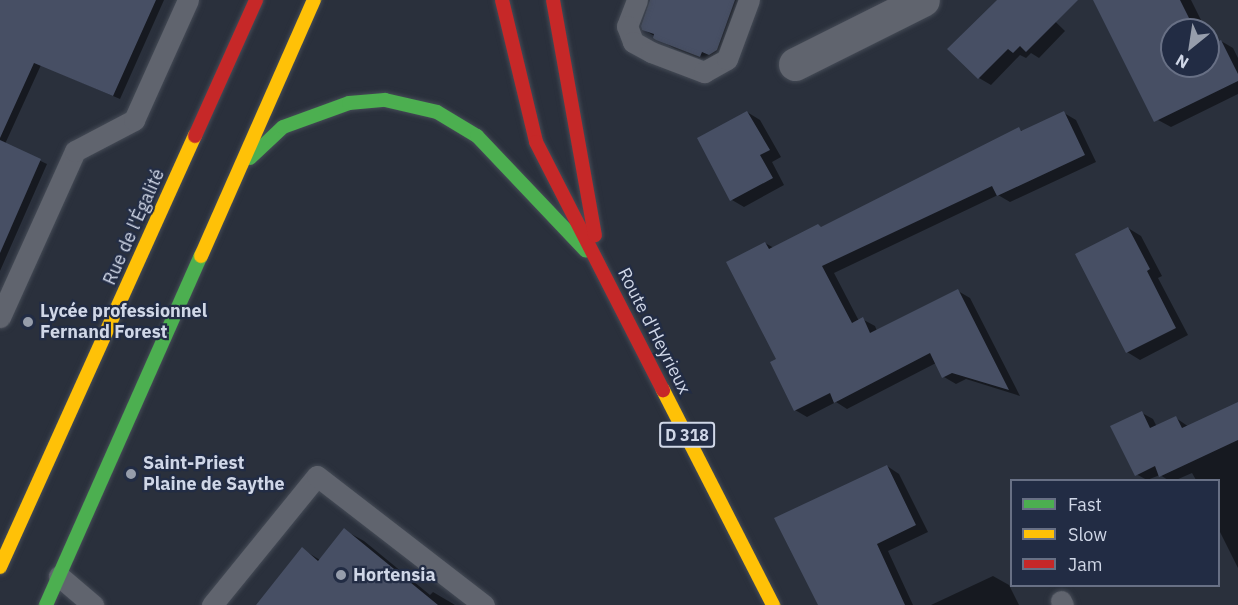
<!DOCTYPE html>
<meta charset="utf-8">
<style>
body{margin:0}
#map{position:relative;width:1238px;height:605px;overflow:hidden;background:#2a303c;font-family:"IBM Plex Sans",sans-serif}
div>[style]{position:absolute}
[style*='--x']{left:calc(var(--x)*1px);top:calc(var(--y)*1px);width:calc(var(--w)*1px);rotate:calc(var(--a)*1deg)}
.shadow>*{inset:0;background:#0007}
.building>*{inset:0;background:#474f64}
.roads{filter:drop-shadow(0 0 2px #454b56) drop-shadow(0 0 2px #454b56)}
.lane>*{height:21px;margin:-10.5px;padding:0 10.5px;transform-origin:10.5px;border-radius:10.5px;background:#60646e}
.street>*{height:33px;margin:-16.5px;padding:0 16.5px;transform-origin:16.5px;border-radius:16.5px;background:#60646e}
.fast>*{height:14px;margin:-7px;padding:0 7px;transform-origin:7px;border-radius:7px;background:#4caf50}
.slow>*{height:14px;margin:-7px;padding:0 7px;transform-origin:7px;border-radius:7px;background:#ffc107}
.jam>*{height:14px;margin:-7px;padding:0 7px;transform-origin:7px;border-radius:7px;background:#c62828}
.dots>*{width:16px;height:16px;translate:-50% -50%;box-sizing:border-box;border:3px solid #222c44;border-radius:50%}
span{translate:-50% -50%;white-space:nowrap;text-align:center;line-height:1.15;-webkit-text-stroke:4.5px #222c44;paint-order:stroke}
.shield-label span{padding:2px 4px;background:#222c44;border:2px solid;border-radius:4px;-webkit-text-stroke-width:0}
.shield-label{font-size:16px;color:#d0d7e7;font-weight:700}
.street-label{font-size:18px;color:#d0d7e7}
.poi-label{font-size:18px;color:#d0d7e7;font-weight:700}
.left{translate:0 -50%;text-align:left}
.legend{position:absolute;left:1010px;top:479px;width:210px;height:108px;box-sizing:border-box;background:#222c44;border:2px solid #687085;margin:0;padding:8px 10px;list-style:none;font-size:18px;color:#d0d7e7}
.legend li{display:flex;align-items:center;gap:12px;height:30px}
.legend b{width:30px;border:2px solid #687085}
.north{position:absolute;left:1160px;top:18px;width:60px;height:60px;box-sizing:border-box;background:#222c44;border:2px solid #687085;border-radius:50%;rotate:210deg;font-size:16px;font-weight:700;line-height:24px;text-align:center;color:#d0d7e7}
.north::after{content:'';display:block;margin:auto;width:21px;height:27px;background:#969dab;clip-path:polygon(50% 0,100% 100%,50% 72%,0 100%)}
</style>
<div id="map">
<div class="shadow">
<i style="clip-path:polygon(0 0,164px 0,120px 99px,41px 65px,5px 144px,47px 164px,0 271px)"></i>
<i style="clip-path:polygon(652px 0,756px 0,717px 65px,675px 49px,643px 29px)"></i>
<i style="clip-path:polygon(998px 0,1033px 0,1065px 31px,1039px 58px,1031px 53px,1026px 58px,1020px 55px,991px 85px,979px 78px,949px 49px)"></i>
<i style="clip-path:polygon(1095px 0,1191px 0,1206px 30px,1172px 30px,1172px 66px,1208px 66px,1208px 34px,1213px 45px,1221px 41px,1233px 48px,1238px 58px,1238px 94px,1171px 127px,1158px 120px)"></i>
<i style="clip-path:polygon(747px 112px,760px 120px,781px 157px,772px 162px,784px 185px,744px 207px,732px 200px)"></i>
<i style="clip-path:polygon(1064px 113px,1076px 120px,1096px 162px,1010px 202px,998px 195px,834px 273px,859px 321px,862px 319px,875px 326px,877px 331px,958px 291px,970px 298px,1020px 396px,966px 379px,956px 384px,944px 377px,936px 363px,847px 409px,836px 402px,807px 417px,795px 410px,778px 360px,765px 243px,774px 248px,823px 228px,1019px 129px,1024px 132px)"></i>
<i style="clip-path:polygon(1128px 228px,1141px 236px,1162px 276px,1158px 278px,1188px 335px,1140px 360px,1127px 352px)"></i>
<i style="clip-path:polygon(1238px 403px,1238px 568px,1218px 528px,1218px 480px,1196px 480px,1192px 473px,1176px 480px,1168px 480px,1160px 475px,1147px 480px,1136px 474px,1142px 413px,1153px 419px,1157px 427px,1176px 418px,1189px 427px)"></i>
<i style="clip-path:polygon(887px 466px,899px 474px,928px 532px,888px 551px,913px 605px,820px 605px)"></i>
<i style="clip-path:polygon(344px 530px,364px 541px,430px 595px,433px 592px,455px 605px,258px 605px,302px 549px,320px 560px)"></i>
<i style="clip-path:polygon(993px 576px,1009px 585px,1019px 605px,931px 605px)"></i>
</div>
<div class="building">
<i style="clip-path:polygon(0 0,156px 0,113px 96px,34px 63px,0 138px)"></i>
<i style="clip-path:polygon(650px 0,735px 0,717px 50px,709px 55px,702px 52px,700px 57px,656px 40px,653px 38px,654px 34px,642px 30px,641px 26px)"></i>
<i style="clip-path:polygon(997px 0,1078px 0,1026px 52px,1020px 46px,1013px 53px,1008px 49px,978px 79px,947px 49px)"></i>
<i style="clip-path:polygon(1093px 0,1180px 0,1195px 30px,1172px 30px,1172px 66px,1208px 66px,1208px 46px,1221px 40px,1238px 74px,1238px 81px,1154px 122px)"></i>
<i style="clip-path:polygon(747px 111px,770px 150px,760px 155px,773px 178px,730px 201px,697px 138px)"></i>
<i style="clip-path:polygon(1064px 111px,1085px 155px,997px 196px,992px 186px,822px 266px,852px 323px,863px 317px,870px 333px,958px 289px,1009px 390px,952px 373px,942px 378px,930px 353px,834px 403px,830px 393px,794px 411px,770px 362px,776px 359px,726px 262px,765px 242px,769px 249px,818px 224px,821px 227px,1019px 127px,1021px 131px)"></i>
<i style="clip-path:polygon(0 140px,41px 159px,0 253px)"></i>
<i style="clip-path:polygon(1128px 227px,1150px 269px,1147px 271px,1176px 328px,1126px 353px,1075px 254px)"></i>
<i style="clip-path:polygon(1238px 402px,1238px 440px,1159px 477px,1155px 466px,1135px 476px,1110px 426px,1142px 411px,1150px 428px,1176px 416px,1182px 428px)"></i>
<i style="clip-path:polygon(887px 465px,916px 525px,877px 544px,905px 605px,818px 605px,774px 518px)"></i>
<i style="clip-path:polygon(344px 528px,438px 605px,256px 605px,302px 547px,318px 561px)"></i>
</div>
<div class="roads">
<div class="lane">
<i style="--x:637;--y:0;--w:28;--a:111"></i>
<i style="--x:627;--y:26;--w:17;--a:69"></i>
<i style="--x:633;--y:42;--w:21;--a:29"></i>
<i style="--x:651;--y:52;--w:57;--a:20.7"></i>
<i style="--x:704;--y:72;--w:26;--a:-29"></i>
<i style="--x:727;--y:59;--w:63;--a:-69.6"></i>
<i style="--x:0;--y:317;--w:182;--a:-65.7"></i>
<i style="--x:75;--y:151;--w:67;--a:-27.7"></i>
<i style="--x:134;--y:120;--w:132;--a:-65.8"></i>
<i style="--x:59;--y:576;--w:45;--a:40.5"></i>
<i style="--x:1061;--y:601;--w:4;--a:63"></i>
<i style="--x:212;--y:605;--w:166;--a:-50.9"></i>
<i style="--x:317;--y:476;--w:211;--a:37.7"></i>
</div>
<div class="street">
<i style="--x:795;--y:64;--w:143;--a:-26.6"></i>
</div>
<div class="fast">
<i style="--x:250;--y:158;--w:45;--a:-43.2"></i>
<i style="--x:283;--y:127;--w:70;--a:-20"></i>
<i style="--x:349;--y:103;--w:36;--a:-5"></i>
<i style="--x:385;--y:100;--w:53;--a:13"></i>
<i style="--x:437;--y:112;--w:47;--a:31"></i>
<i style="--x:477;--y:136;--w:158;--a:46.5"></i>
<i style="--x:46;--y:605;--w:382;--a:-66.1"></i>
</div>
<div class="slow">
<i style="--x:201;--y:256;--w:280;--a:-66.2"></i>
<i style="--x:663;--y:390;--w:242;--a:62.9"></i>
<i style="--x:0;--y:567;--w:473;--a:-65.7"></i>
</div>
<div class="jam">
<i style="--x:502;--y:0;--w:146;--a:76.5"></i>
<i style="--x:536;--y:142;--w:279;--a:62.9"></i>
<i style="--x:553;--y:0;--w:239;--a:79.9"></i>
<i style="--x:195;--y:136;--w:149;--a:-65.8"></i>
</div>
</div>
<div class="dots">
<i style="left:28px;top:322px;background:#969dab"></i>
<i style="left:131px;top:474px;background:#969dab"></i>
<i style="left:341px;top:575px;background:#969dab"></i>
</div>
<div class="shield-label">
<span style="left:687px;top:435px">D 318</span>
</div>
<div class="street-label">
<span style="left:134px;top:227px;rotate:-66deg">Rue de l'Égalité</span>
<span style="left:654px;top:331px;rotate:63deg">Route d'Heyrieux</span>
</div>
<div class="poi-label">
<span class="left" style="left:40px;top:322px">Lycée professionnel<br>Fernand Forest</span>
<span class="left" style="left:143px;top:474px">Saint-Priest<br>Plaine de Saythe</span>
<span class="left" style="left:353px;top:575px">Hortensia</span>
</div>
<ul class="legend">
<li><b style="height:8px;background:#4caf50"></b>Fast</li>
<li><b style="height:8px;background:#ffc107"></b>Slow</li>
<li><b style="height:8px;background:#c62828"></b>Jam</li>
</ul>
<div class="north">N</div>
</div>
